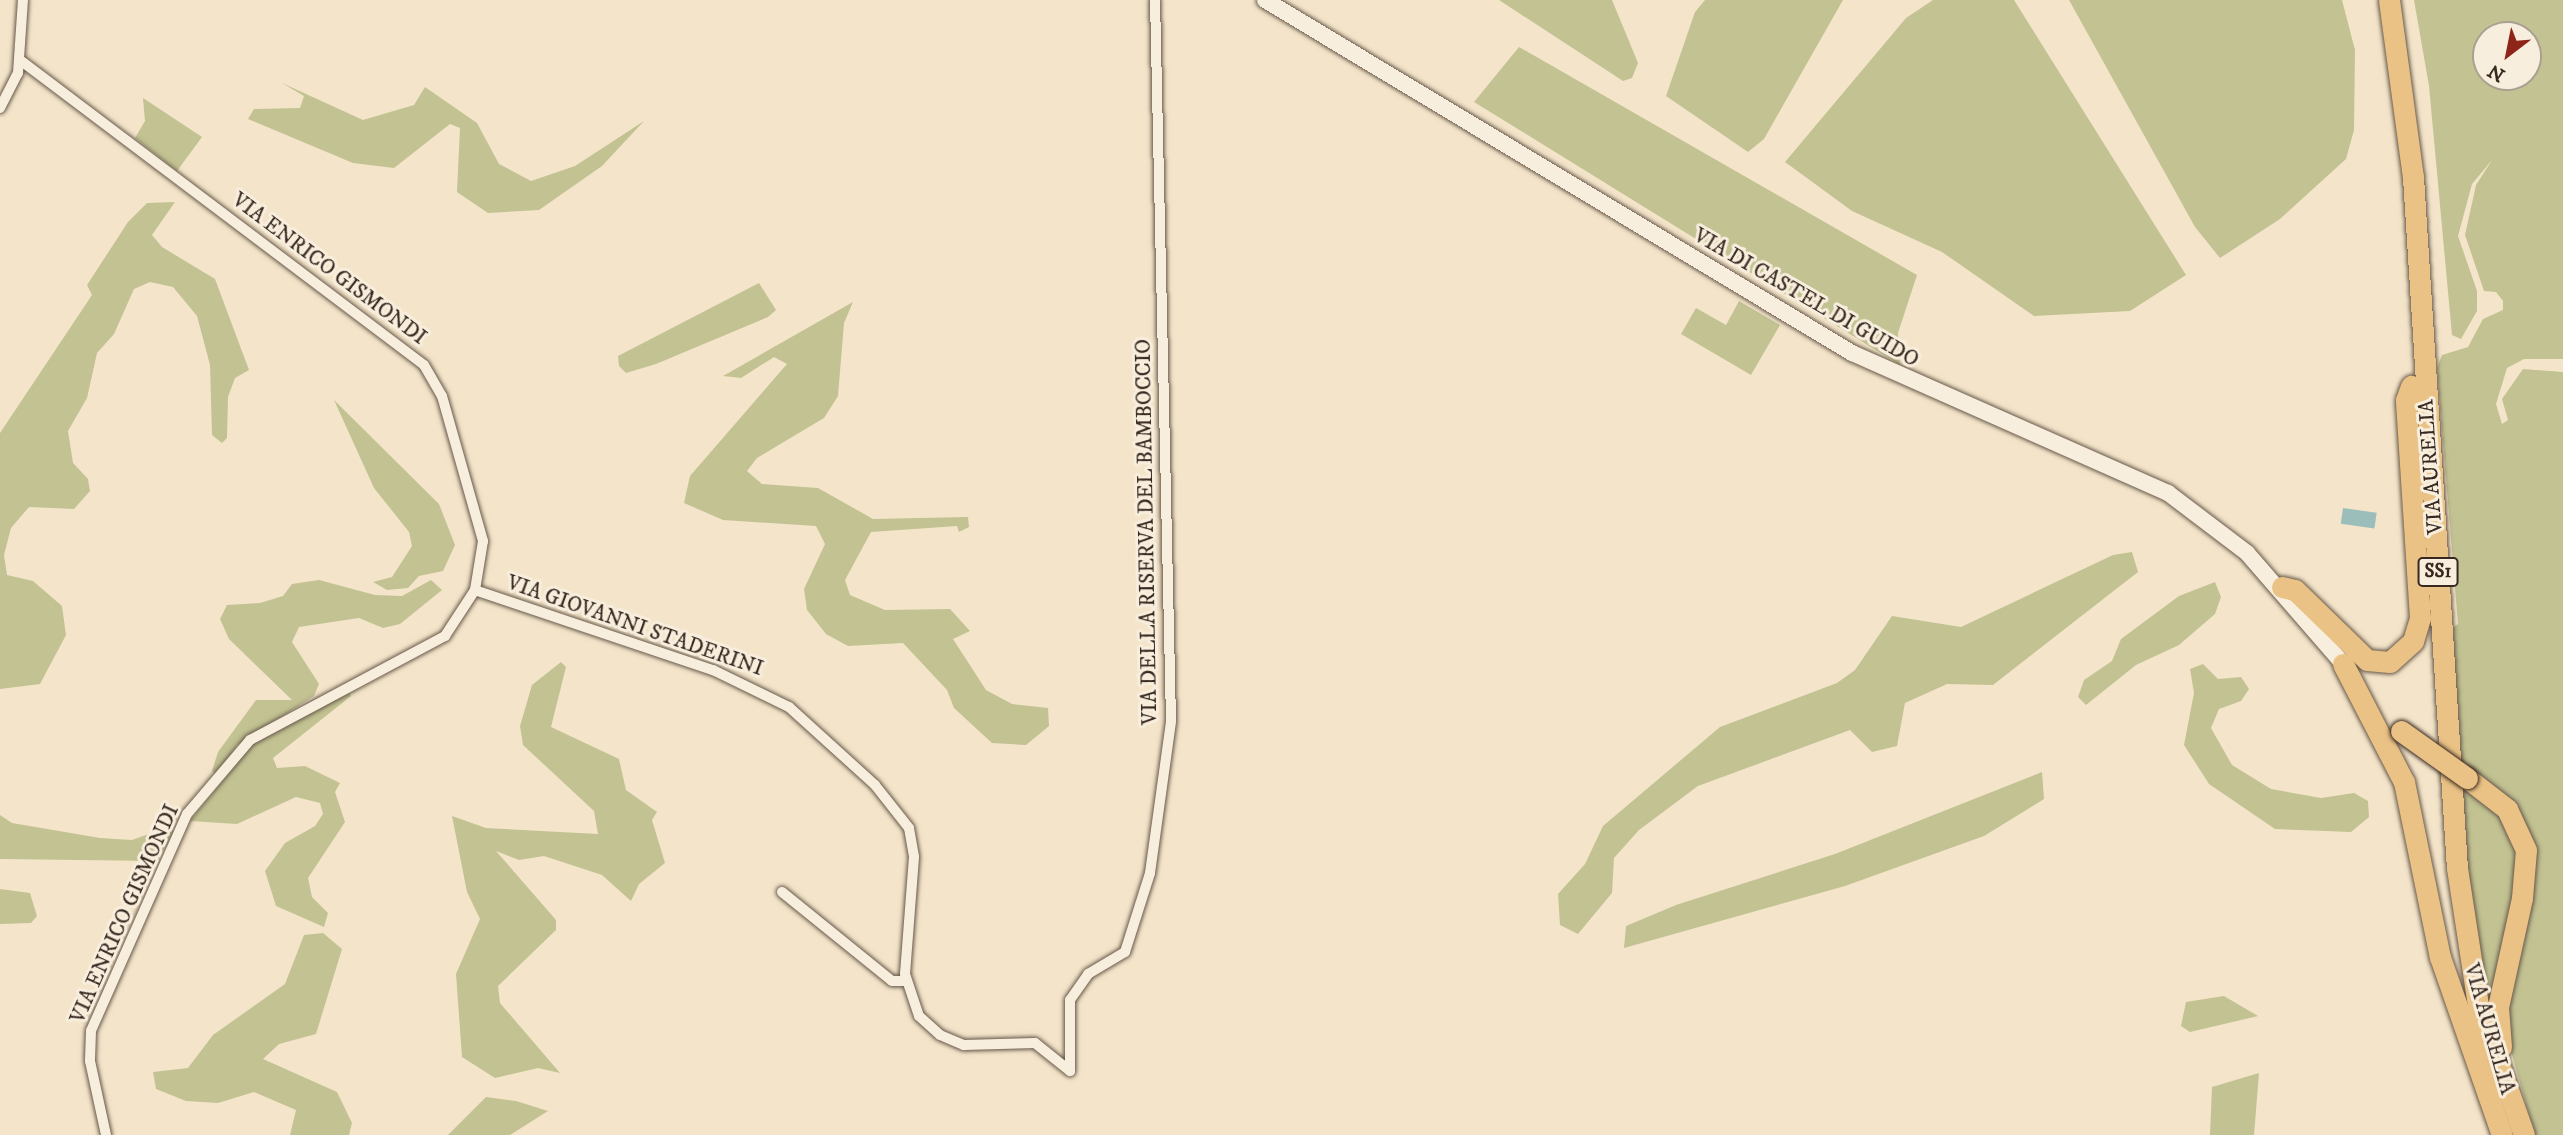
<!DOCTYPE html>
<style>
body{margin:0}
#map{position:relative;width:2563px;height:1135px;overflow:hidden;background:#f4e5ca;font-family:"IM FELL DW Pica",serif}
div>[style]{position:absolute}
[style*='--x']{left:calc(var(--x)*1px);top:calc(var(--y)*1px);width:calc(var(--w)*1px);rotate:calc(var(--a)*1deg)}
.green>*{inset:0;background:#c2c292}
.water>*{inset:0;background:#9cbebb;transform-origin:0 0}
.roads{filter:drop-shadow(0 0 2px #67584a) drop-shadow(0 0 2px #67584a)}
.street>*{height:10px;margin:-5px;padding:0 5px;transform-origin:5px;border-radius:5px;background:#f8eedd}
.secondary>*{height:16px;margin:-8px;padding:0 8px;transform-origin:8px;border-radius:8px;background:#f8eedd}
.highway>*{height:21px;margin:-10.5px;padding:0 10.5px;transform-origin:10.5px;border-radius:10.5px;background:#eac285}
.bridges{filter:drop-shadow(0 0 2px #382920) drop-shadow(0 0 2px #382920)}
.highway-bridge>*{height:21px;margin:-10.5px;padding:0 10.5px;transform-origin:10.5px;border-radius:10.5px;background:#eac285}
span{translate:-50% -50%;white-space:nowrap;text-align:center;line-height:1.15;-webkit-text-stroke:6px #f8eedd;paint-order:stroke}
.shield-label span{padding:2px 5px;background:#f8eedd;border:2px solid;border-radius:5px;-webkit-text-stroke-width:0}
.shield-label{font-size:19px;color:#382920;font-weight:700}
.street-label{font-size:21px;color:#382920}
.north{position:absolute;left:2472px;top:21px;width:70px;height:70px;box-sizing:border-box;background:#f8eedd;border:2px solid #ab9f91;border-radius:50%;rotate:212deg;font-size:19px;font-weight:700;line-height:28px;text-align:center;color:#382920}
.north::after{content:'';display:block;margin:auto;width:24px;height:32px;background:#8f2418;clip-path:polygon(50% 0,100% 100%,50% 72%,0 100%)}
</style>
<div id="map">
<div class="green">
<i style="clip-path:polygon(1499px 0,1612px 0,1638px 63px,1632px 78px,1623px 81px)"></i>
<i style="clip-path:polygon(1705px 0,1843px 0,1764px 139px,1748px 152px,1666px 96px,1695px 12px)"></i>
<i style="clip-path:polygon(1933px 0,2014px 0,2186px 275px,2130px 311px,2034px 316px,1942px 252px,1852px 211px,1785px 162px,1906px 18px)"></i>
<i style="clip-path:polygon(2069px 0,2342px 0,2355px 50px,2354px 130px,2346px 159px,2280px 219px,2220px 258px,2195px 227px)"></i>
<i style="clip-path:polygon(evenodd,2414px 0,2563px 0,2563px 359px,2524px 359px,2507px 368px,2496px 404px,2502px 424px,2508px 420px,2502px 399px,2523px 369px,2563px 372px,2563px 1135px,2535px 1135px,2503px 1023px,2489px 1008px,2468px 879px,2449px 631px,2458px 624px,2437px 368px,2442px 355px,2468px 347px,2483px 319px,2503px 310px,2503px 301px,2496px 292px,2484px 291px,2465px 235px,2476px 185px,2492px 160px,2472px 184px,2458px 236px,2477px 291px,2477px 311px,2461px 339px,2452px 335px,2429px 86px,2414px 0,2486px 35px,2528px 35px,2528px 77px,2486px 77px,2486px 35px)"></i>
<i style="clip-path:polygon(1519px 47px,1917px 275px,1898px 333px,1900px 365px,1474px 102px)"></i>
<i style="clip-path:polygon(282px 83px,363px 120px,414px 105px,425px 87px,477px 123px,499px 164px,531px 181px,575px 166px,644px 121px,602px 166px,539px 210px,488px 213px,457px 192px,460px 128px,450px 124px,394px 168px,353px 163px,248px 119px,254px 109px,300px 108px,304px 96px)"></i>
<i style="clip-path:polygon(143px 98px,202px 137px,177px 171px,135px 138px,145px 121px)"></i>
<i style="clip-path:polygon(175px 202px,152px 235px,162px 247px,215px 279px,249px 370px,235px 378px,228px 397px,227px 438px,222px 443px,212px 435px,210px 365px,197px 316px,173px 287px,150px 282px,134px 289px,114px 334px,97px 353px,87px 398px,68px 431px,73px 463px,88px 479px,90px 491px,74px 509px,29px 507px,11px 528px,4px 555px,7px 575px,33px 581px,62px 606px,66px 635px,40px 684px,0 689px,0 433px,92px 295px,87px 285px,128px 222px,147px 203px)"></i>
<i style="clip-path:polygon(759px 283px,776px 310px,768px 317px,656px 364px,626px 373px,619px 366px,618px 356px)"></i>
<i style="clip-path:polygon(1739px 301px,1780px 325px,1751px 375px,1681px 334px,1696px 308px,1726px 325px)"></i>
<i style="clip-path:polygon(853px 302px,844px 323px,838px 396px,824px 418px,757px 458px,747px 471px,762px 484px,818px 488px,873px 519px,968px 517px,969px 527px,959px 532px,957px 526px,871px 532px,845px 580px,850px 595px,885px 610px,950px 609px,970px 631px,953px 639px,986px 690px,1012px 704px,1048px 708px,1049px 726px,1026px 745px,992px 743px,954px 708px,947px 690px,903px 643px,848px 646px,826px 634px,807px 610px,804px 589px,825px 544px,816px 526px,723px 520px,684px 503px,690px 476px,787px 364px,774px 357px,741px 378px,723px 376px)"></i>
<i style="clip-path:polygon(334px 400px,439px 504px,455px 545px,443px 571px,419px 576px,408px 588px,387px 590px,373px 582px,392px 577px,412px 546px,409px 532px,374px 488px)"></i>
<i style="clip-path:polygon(2132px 552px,2138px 572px,1993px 685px,1947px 684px,1905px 703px,1897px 746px,1872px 752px,1850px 730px,1698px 786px,1639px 830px,1614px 858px,1612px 893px,1578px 934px,1560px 925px,1558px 894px,1585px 864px,1603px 826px,1720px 727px,1837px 683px,1855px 670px,1892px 616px,1961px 627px,2113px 555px)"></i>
<i style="clip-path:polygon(319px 580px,375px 595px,402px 596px,431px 580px,442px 590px,400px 624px,383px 628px,359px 618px,299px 627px,292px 642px,319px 684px,314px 696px,237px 745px,217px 775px,212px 771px,218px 752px,256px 700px,292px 700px,229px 639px,220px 619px,227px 605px,260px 603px,283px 596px,292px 584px)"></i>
<i style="clip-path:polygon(2215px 582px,2221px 597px,2215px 614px,2179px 645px,2136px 665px,2086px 705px,2078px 697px,2084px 680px,2112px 661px,2121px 639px,2179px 596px)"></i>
<i style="clip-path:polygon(561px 662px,566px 667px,551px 727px,619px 759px,626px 790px,657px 812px,652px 820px,665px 863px,639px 884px,631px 901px,602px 875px,544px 856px,519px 860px,496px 851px,556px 920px,556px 930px,498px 986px,500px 1003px,560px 1073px,538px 1068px,495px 1078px,462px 1057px,456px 974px,480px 919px,467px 892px,452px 816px,486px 828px,598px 834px,594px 811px,523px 745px,520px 726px,532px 685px)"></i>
<i style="clip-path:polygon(2203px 664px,2218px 679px,2241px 677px,2249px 689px,2241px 701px,2219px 709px,2211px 728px,2232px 765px,2271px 789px,2321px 798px,2354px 793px,2368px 801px,2369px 817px,2351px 832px,2275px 829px,2209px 784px,2184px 745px,2194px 693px,2190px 669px)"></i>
<i style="clip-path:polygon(349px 691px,351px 696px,273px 758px,277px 768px,305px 766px,340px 783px,335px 792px,345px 822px,308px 878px,312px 897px,328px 913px,324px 927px,276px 906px,265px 871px,285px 843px,315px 826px,323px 814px,320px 803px,296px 797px,237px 824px,190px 821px,255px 741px)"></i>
<i style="clip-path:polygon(2042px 772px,2044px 799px,1984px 836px,1845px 886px,1624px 948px,1626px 926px,1676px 905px,1835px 854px)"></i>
<i style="clip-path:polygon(0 815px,12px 823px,100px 838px,132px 840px,171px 826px,174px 833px,156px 861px,0 859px)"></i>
<i style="clip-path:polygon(0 889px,30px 893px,37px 916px,31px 923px,0 924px)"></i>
<i style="clip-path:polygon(323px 933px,342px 949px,316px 1034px,279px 1044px,263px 1059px,337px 1092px,352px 1123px,349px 1135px,290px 1135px,296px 1110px,254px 1092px,218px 1103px,186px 1101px,156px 1089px,153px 1072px,188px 1068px,213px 1035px,285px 984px,304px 935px)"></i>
<i style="clip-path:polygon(2224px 996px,2258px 1016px,2190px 1032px,2181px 1026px,2186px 1002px)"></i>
<i style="clip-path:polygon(2259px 1073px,2254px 1135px,2210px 1135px,2212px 1087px)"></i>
<i style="clip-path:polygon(486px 1097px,516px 1101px,548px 1111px,510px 1135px,448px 1135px)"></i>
</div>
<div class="water">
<i style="left:2343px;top:508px;width:34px;height:16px;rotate:8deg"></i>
</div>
<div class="roads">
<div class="street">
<i style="--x:20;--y:60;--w:506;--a:37.05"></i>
<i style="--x:424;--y:365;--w:36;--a:60"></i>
<i style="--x:442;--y:396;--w:151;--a:74.2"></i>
<i style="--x:483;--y:541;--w:50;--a:99.3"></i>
<i style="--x:475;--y:590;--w:55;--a:123.1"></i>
<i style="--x:445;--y:636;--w:221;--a:151.9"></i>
<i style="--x:250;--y:740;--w:97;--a:130.4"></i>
<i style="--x:187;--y:814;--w:237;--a:113.9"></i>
<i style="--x:91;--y:1031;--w:30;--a:92"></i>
<i style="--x:90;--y:1061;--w:76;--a:77.8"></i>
<i style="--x:0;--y:108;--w:39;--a:-63"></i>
<i style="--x:18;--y:73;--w:73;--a:-86.1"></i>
<i style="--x:475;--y:590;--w:251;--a:18.6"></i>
<i style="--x:713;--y:670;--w:85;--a:26"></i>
<i style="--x:789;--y:707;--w:116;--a:42.2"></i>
<i style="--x:875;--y:785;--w:55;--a:51.7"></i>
<i style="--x:909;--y:828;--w:29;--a:80"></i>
<i style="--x:914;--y:857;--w:117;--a:94.4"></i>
<i style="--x:905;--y:974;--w:44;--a:71.6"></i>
<i style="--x:919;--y:1016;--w:28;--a:42"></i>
<i style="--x:940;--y:1035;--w:26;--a:23"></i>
<i style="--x:964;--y:1045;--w:71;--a:-1.6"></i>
<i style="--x:1035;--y:1043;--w:45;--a:38.7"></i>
<i style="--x:1070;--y:1071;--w:71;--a:-90"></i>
<i style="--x:1070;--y:1000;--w:32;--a:-55"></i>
<i style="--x:1088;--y:974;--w:43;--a:-30.7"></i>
<i style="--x:1125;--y:952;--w:83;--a:-72.4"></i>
<i style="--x:1150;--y:873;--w:153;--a:-82.1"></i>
<i style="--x:1171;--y:721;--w:721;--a:-91.27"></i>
<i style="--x:782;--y:892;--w:141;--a:39"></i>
<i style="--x:892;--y:981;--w:13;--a:0"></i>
</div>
<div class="secondary">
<i style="--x:1265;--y:0;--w:685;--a:31.02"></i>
<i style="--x:1852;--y:353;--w:346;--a:23.9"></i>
<i style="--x:2168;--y:493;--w:99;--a:37.2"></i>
<i style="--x:2247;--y:553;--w:147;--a:49.1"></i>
</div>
<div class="highway">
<i style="--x:2389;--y:0;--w:179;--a:82.3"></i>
<i style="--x:2413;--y:177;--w:692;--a:86.36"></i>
<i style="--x:2457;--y:868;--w:139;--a:81.3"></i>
<i style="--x:2478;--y:1005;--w:138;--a:70.5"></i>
<i style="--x:2282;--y:587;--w:13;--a:13"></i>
<i style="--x:2295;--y:590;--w:100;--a:44.2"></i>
<i style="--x:2367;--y:660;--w:23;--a:5"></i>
<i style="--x:2390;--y:662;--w:31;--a:-42"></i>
<i style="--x:2413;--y:641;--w:24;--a:-73"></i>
<i style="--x:2420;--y:618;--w:218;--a:-93.7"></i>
<i style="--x:2406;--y:400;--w:15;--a:-70"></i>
<i style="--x:2343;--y:664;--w:133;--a:62.7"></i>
<i style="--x:2404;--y:782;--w:179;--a:78.4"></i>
<i style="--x:2440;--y:957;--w:188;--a:70.8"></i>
<i style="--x:2467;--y:778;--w:51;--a:37.8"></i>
<i style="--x:2507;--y:809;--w:45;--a:65.1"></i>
<i style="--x:2526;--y:850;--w:48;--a:94.8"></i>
<i style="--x:2522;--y:898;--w:112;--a:102.4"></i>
<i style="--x:2498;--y:1007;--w:40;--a:85.7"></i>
</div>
</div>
<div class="bridges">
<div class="highway-bridge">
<i style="--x:2401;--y:731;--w:81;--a:35.5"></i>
</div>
</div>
<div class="shield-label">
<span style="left:2438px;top:572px">SS1</span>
</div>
<div class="street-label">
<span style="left:329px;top:269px;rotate:37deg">VIA ENRICO GISMONDI</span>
<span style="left:1806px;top:298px;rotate:30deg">VIA DI CASTEL DI GUIDO</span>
<span style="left:2431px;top:467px;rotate:-94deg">VIA AURELIA</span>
<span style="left:1147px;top:532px;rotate:-91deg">VIA DELLA RISERVA DEL BAMBOCCIO</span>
<span style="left:635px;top:626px;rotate:19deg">VIA GIOVANNI STADERINI</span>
<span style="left:125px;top:914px;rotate:-66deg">VIA ENRICO GISMONDI</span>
<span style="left:2489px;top:1029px;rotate:74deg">VIA AURELIA</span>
</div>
<div class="north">N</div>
</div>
